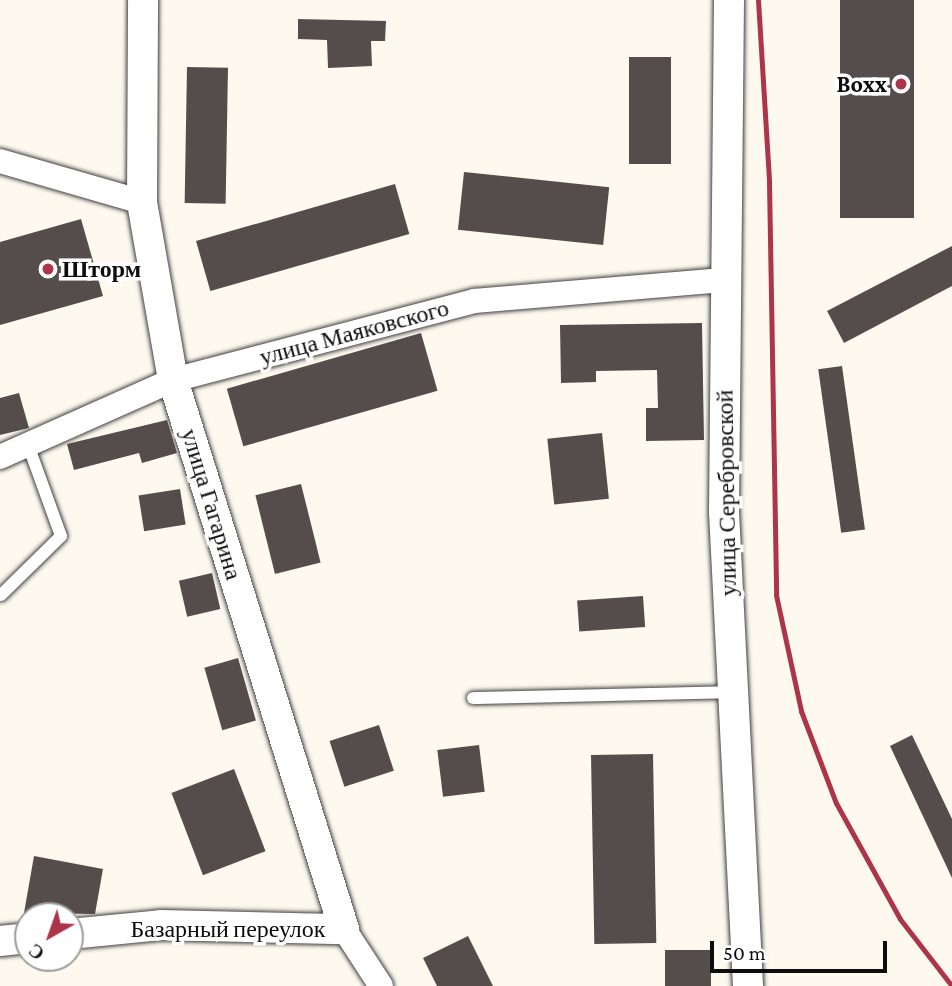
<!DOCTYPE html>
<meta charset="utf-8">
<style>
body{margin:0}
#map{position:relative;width:952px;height:986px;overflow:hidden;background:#fdf9ef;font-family:"Crimson Pro",serif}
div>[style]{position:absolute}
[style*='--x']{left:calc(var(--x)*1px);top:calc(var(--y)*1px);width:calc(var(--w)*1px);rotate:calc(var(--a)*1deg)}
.building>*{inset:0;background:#554d4b;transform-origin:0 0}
.roads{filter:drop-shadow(0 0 2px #404040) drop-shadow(0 0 2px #404040)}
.service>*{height:12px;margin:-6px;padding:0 6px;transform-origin:6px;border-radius:6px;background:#fff}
.minor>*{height:24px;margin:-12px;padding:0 12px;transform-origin:12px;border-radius:12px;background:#fff}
.tertiary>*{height:30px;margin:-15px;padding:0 15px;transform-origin:15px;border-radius:15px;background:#fff}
.rail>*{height:5px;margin:-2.5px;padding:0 2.5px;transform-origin:2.5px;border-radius:2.5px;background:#ad354a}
.dots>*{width:19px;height:19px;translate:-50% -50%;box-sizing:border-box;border:4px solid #fff;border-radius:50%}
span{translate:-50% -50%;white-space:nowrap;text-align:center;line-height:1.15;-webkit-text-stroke:7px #fff;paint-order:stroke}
.poi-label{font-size:24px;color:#0d0d0d;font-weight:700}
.right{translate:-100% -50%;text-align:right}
.left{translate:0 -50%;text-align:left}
.street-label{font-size:24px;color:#0d0d0d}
.north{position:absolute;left:14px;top:902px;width:70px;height:70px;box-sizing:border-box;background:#fff;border:2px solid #9e9e9e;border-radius:50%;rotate:220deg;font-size:19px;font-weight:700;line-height:28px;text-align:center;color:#0d0d0d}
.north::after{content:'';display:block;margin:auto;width:24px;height:32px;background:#ad354a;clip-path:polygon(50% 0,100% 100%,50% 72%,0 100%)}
.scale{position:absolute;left:710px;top:941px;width:177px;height:32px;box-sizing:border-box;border:4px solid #0d0d0d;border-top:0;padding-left:9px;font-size:21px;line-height:24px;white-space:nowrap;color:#0d0d0d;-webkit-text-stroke:5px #fff;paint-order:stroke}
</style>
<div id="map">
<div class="building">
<i style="left:840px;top:0;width:74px;height:218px"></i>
<i style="clip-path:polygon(298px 19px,386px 21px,385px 41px,371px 41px,372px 66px,328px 68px,327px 40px,298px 39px)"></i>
<i style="left:629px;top:57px;width:42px;height:107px"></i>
<i style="left:187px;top:67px;width:41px;height:136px;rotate:1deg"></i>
<i style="left:464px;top:172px;width:146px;height:58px;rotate:6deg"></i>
<i style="left:395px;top:184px;width:52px;height:207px;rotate:74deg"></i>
<i style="clip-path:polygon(81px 219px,103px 296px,0 325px,0 242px)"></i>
<i style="clip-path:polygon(952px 246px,952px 286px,844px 343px,827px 311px)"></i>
<i style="clip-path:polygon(702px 323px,704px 440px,646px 441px,646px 408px,658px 408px,657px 370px,596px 371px,596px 382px,561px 383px,560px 325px)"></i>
<i style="left:421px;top:333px;width:60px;height:202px;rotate:74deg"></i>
<i style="left:842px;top:366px;width:165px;height:24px;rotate:82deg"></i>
<i style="clip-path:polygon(19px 393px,29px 428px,0 435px,0 398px)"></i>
<i style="clip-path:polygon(167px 420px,177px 453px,142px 463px,139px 453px,74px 470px,67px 444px)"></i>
<i style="left:602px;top:433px;width:66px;height:55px;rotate:84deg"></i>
<i style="left:301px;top:484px;width:81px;height:47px;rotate:76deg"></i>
<i style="left:180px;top:489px;width:36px;height:42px;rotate:81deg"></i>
<i style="left:212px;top:573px;width:37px;height:34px;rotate:77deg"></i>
<i style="left:643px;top:596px;width:31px;height:66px;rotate:86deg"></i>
<i style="left:238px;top:658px;width:65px;height:35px;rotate:74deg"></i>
<i style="left:379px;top:725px;width:48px;height:52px;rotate:72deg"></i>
<i style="clip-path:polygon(912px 735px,952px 819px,952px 878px,890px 746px)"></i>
<i style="left:479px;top:745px;width:47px;height:42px;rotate:83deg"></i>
<i style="left:653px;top:754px;width:189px;height:62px;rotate:89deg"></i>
<i style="left:234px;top:769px;width:88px;height:67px;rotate:69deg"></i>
<i style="clip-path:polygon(34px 856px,103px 869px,95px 914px,24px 913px)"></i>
<i style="clip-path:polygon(468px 936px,493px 986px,437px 986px,423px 958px)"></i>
<i style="left:665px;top:950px;width:46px;height:36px"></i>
</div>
<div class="roads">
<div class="service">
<i style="--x:1;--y:595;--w:84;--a:-44.5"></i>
<i style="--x:61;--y:536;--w:97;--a:-109.9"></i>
<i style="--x:473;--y:698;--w:259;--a:-1.3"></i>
</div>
<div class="minor">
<i style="--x:0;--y:161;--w:148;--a:16.1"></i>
<i style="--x:0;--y:457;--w:189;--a:-24"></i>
<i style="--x:173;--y:380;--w:311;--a:-14.7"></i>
<i style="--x:474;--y:301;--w:253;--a:-4.8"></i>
<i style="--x:344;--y:929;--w:68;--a:57"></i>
</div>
<div class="tertiary">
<i style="--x:729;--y:0;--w:512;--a:90.56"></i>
<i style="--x:724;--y:512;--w:475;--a:87.1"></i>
<i style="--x:70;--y:934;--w:91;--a:-5.6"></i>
<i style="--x:161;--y:925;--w:183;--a:1.3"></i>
<i style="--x:344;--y:929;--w:575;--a:-107.3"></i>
<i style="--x:173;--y:380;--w:181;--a:-99.9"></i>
<i style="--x:142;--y:202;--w:202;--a:-89.7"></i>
<i style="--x:0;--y:941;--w:28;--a:-6"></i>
</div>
</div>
<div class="rail">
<i style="--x:758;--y:0;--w:182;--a:86.5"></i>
<i style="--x:769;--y:182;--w:413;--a:89"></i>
<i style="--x:776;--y:595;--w:119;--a:77.8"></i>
<i style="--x:801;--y:711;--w:98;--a:69.2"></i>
<i style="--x:836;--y:803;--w:132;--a:61.1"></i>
<i style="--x:900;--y:919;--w:85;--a:52.2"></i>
</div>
<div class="dots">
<i style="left:901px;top:84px;background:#ad354a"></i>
<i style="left:48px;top:269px;background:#ad354a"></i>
</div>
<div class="poi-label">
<span class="right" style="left:887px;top:84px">Boxx</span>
<span class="left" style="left:62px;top:269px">Шторм</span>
</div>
<div class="street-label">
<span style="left:354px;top:332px;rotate:-15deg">улица Маяковского</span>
<span style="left:726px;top:493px;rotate:-91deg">улица Серебровской</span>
<span style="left:212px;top:504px;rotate:73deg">улица Гагарина</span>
<span style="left:228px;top:929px">Базарный переулок</span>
</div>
<div class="north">С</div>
<div class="scale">50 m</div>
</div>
